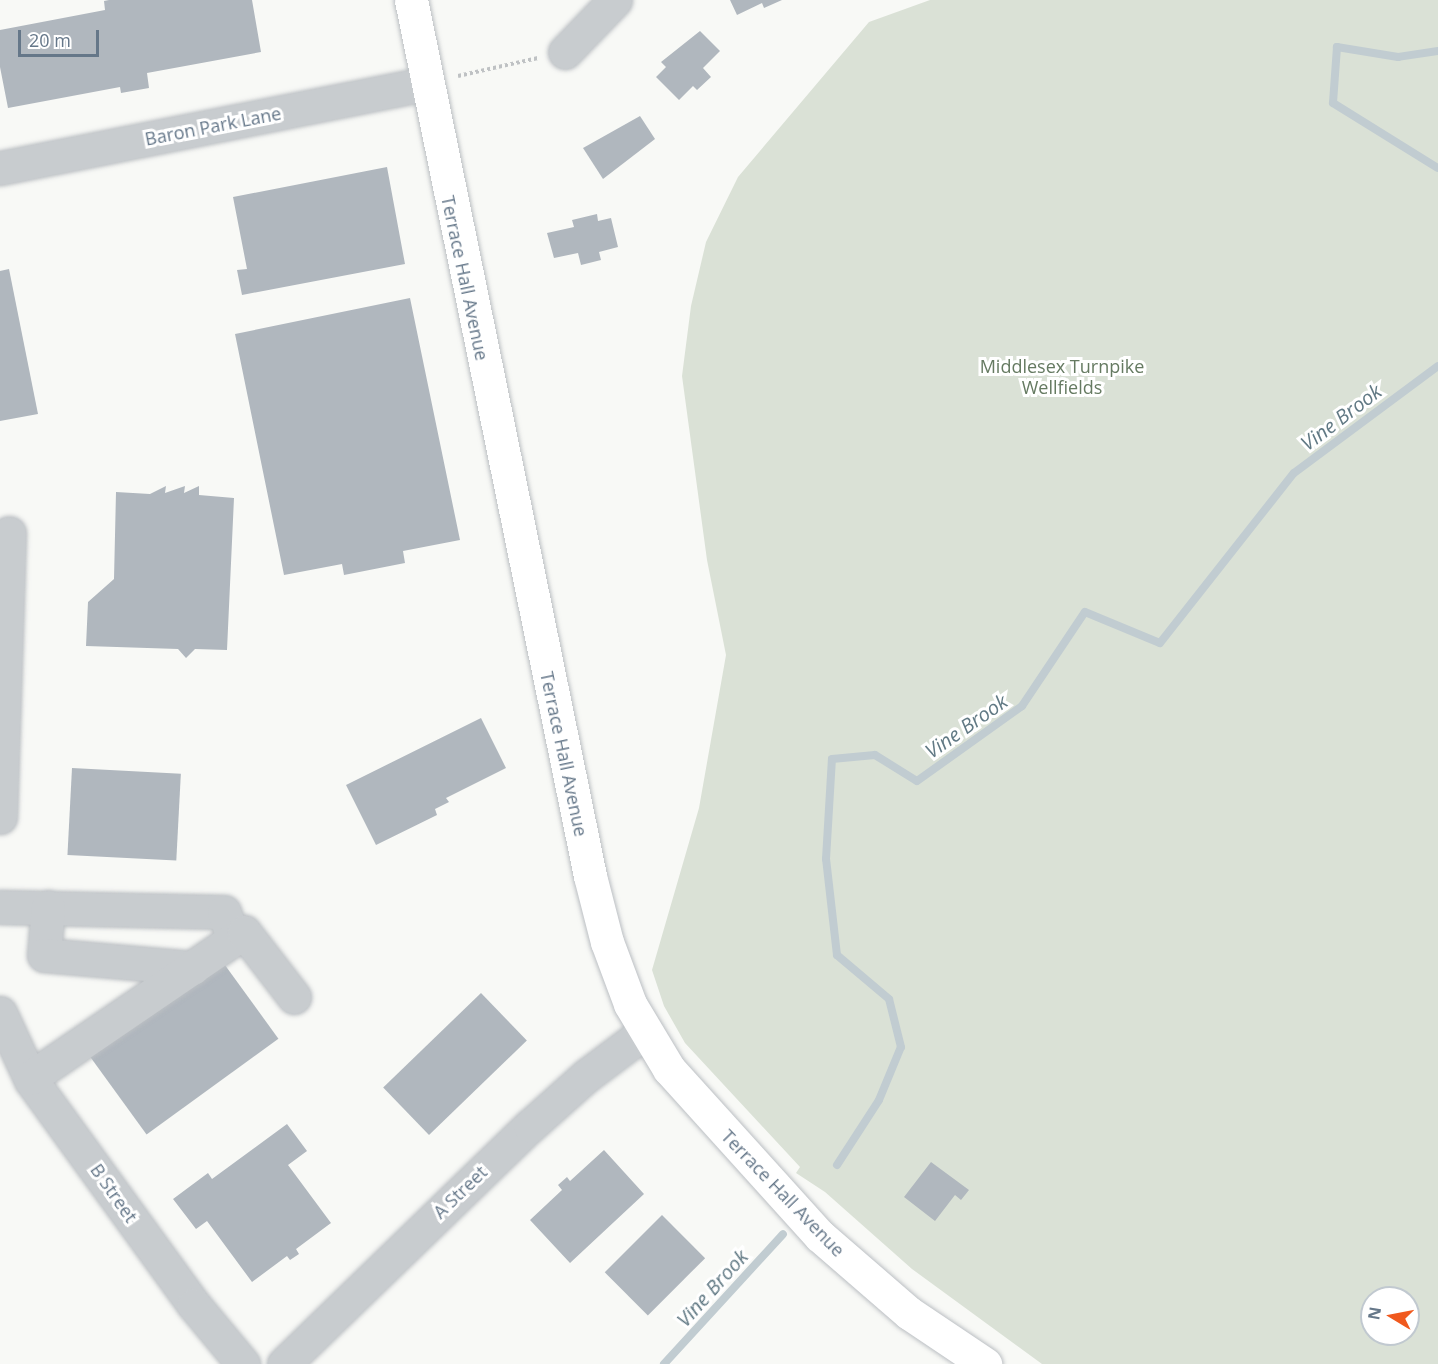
<!DOCTYPE html>
<style>
body{margin:0}
#map{position:relative;width:1438px;height:1364px;overflow:hidden;background:#f8f9f6;font-family:"Open Sans",sans-serif}
div>[style]{position:absolute}
[style*='--x']{left:calc(var(--x)*1px);top:calc(var(--y)*1px);width:calc(var(--w)*1px);rotate:calc(var(--a)*1deg)}
.green>*{inset:0;background:#dae1d6}
.stream>*{height:8px;margin:-4px;padding:0 4px;transform-origin:4px;border-radius:4px;background:#c1ccd1}
.building>*{inset:0;background:#b0b7be;transform-origin:0 0}
.path>*{height:4px;margin-top:-2px;transform-origin:0;background:repeating-linear-gradient(90deg,#bfc2c4 0 3px,transparent 0 6px)}
.roads{filter:drop-shadow(0 0 2px #bbbfc3) drop-shadow(0 0 2px #bbbfc3)}
.minor>*{height:33px;margin:-16.5px;padding:0 16.5px;transform-origin:16.5px;border-radius:16.5px;background:#c8cccf}
.major>*{height:33px;margin:-16.5px;padding:0 16.5px;transform-origin:16.5px;border-radius:16.5px;background:#fff}
span{translate:-50% -50%;white-space:nowrap;text-align:center;line-height:1.15;-webkit-text-stroke:6px #fff;paint-order:stroke}
.street-label{font-size:18px;color:#657789}
.park-label{font-size:18px;color:#657a61}
.water-label{font-size:20px;color:#617984;font-style:italic}
.north{position:absolute;left:1360px;top:1286px;width:60px;height:60px;box-sizing:border-box;background:#fff;border:2px solid #c1c9d0;border-radius:50%;rotate:280deg;font-size:16px;font-weight:700;line-height:24px;text-align:center;color:#657789}
.north::after{content:'';display:block;margin:auto;width:21px;height:27px;background:#f0591e;clip-path:polygon(50% 0,100% 100%,50% 72%,0 100%)}
.scale{position:absolute;left:18px;top:30px;width:81px;height:27px;box-sizing:border-box;border:3px solid #657789;border-top:0;padding-left:8px;font-size:18px;line-height:21px;white-space:nowrap;color:#657789;-webkit-text-stroke:4px #fff;paint-order:stroke}
</style>
<div id="map">
<div class="green">
<i style="clip-path:polygon(evenodd,930px 0,1438px 0,1438px 1364px,1042px 1364px,912px 1269px,825px 1192px,796px 1173px,800px 1167px,685px 1043px,664px 1006px,652px 970px,699px 808px,726px 655px,707px 560px,682px 376px,691px 306px,706px 242px,738px 177px,869px 22px,930px 0,1372px 1298px,1408px 1298px,1408px 1334px,1372px 1334px,1372px 1298px)"></i>
</div>
<div class="stream">
<i style="--x:1438;--y:51;--w:40;--a:171.5"></i>
<i style="--x:1398;--y:57;--w:62;--a:-170.7"></i>
<i style="--x:1337;--y:47;--w:56;--a:94.1"></i>
<i style="--x:1333;--y:103;--w:123;--a:31.8"></i>
<i style="--x:837;--y:1165;--w:77;--a:-57.1"></i>
<i style="--x:879;--y:1100;--w:57;--a:-67.5"></i>
<i style="--x:901;--y:1047;--w:49;--a:-104"></i>
<i style="--x:889;--y:999;--w:68;--a:-139.8"></i>
<i style="--x:837;--y:955;--w:97;--a:-96.5"></i>
<i style="--x:826;--y:859;--w:100;--a:-86.6"></i>
<i style="--x:832;--y:759;--w:43;--a:-5.3"></i>
<i style="--x:875;--y:755;--w:49;--a:31.8"></i>
<i style="--x:917;--y:781;--w:129;--a:-35.5"></i>
<i style="--x:1022;--y:706;--w:113;--a:-56.2"></i>
<i style="--x:1085;--y:612;--w:81;--a:22.5"></i>
<i style="--x:1160;--y:643;--w:216;--a:-51.8"></i>
<i style="--x:1294;--y:473;--w:179;--a:-36.6"></i>
<i style="--x:664;--y:1364;--w:176;--a:-47.5"></i>
</div>
<div class="building">
<i style="clip-path:polygon(109px 0,252px 0,261px 52px,147px 73px,149px 88px,121px 93px,120px 87px,8px 108px,0 67px,0 30px,105px 10px,104px 1px)"></i>
<i style="clip-path:polygon(730px 0,782px 0,764px 8px,762px 3px,737px 15px)"></i>
<i style="clip-path:polygon(700px 31px,720px 51px,703px 68px,711px 77px,697px 90px,693px 86px,679px 100px,656px 77px,666px 67px,661px 62px)"></i>
<i style="clip-path:polygon(640px 116px,655px 139px,603px 179px,583px 148px)"></i>
<i style="clip-path:polygon(387px 167px,405px 264px,242px 295px,237px 270px,247px 269px,233px 197px)"></i>
<i style="clip-path:polygon(597px 214px,598px 221px,611px 218px,618px 247px,599px 252px,601px 260px,581px 265px,578px 253px,554px 258px,547px 233px,574px 227px,572px 220px)"></i>
<i style="clip-path:polygon(9px 269px,38px 414px,0 421px,0 271px)"></i>
<i style="clip-path:polygon(410px 298px,460px 540px,403px 551px,405px 563px,344px 575px,342px 564px,284px 575px,235px 334px)"></i>
<i style="clip-path:polygon(166px 486px,165px 493px,185px 486px,184px 493px,199px 486px,199px 495px,234px 498px,227px 650px,195px 649px,186px 658px,178px 649px,86px 646px,88px 602px,114px 579px,116px 492px,150px 494px)"></i>
<i style="clip-path:polygon(481px 718px,506px 768px,446px 798px,449px 802px,435px 809px,437px 815px,376px 845px,346px 785px)"></i>
<i style="left:72px;top:768px;width:109px;height:87px;rotate:3deg"></i>
<i style="left:222px;top:961px;width:96px;height:163px;rotate:54deg"></i>
<i style="left:481px;top:993px;width:66px;height:136px;rotate:46deg"></i>
<i style="clip-path:polygon(287px 1124px,307px 1151px,288px 1165px,331px 1223px,296px 1249px,299px 1254px,290px 1260px,287px 1256px,252px 1282px,207px 1221px,196px 1229px,173px 1199px,208px 1173px,212px 1179px)"></i>
<i style="clip-path:polygon(604px 1150px,644px 1194px,570px 1263px,530px 1220px,562px 1190px,558px 1185px,567px 1177px,570px 1181px)"></i>
<i style="clip-path:polygon(931px 1162px,969px 1190px,961px 1200px,955px 1195px,935px 1221px,904px 1197px)"></i>
<i style="left:662px;top:1215px;width:61px;height:81px;rotate:45deg"></i>
</div>
<div class="path">
<i style="--x:458;--y:76;--w:82;--a:-12.7"></i>
</div>
<div class="roads">
<div class="minor">
<i style="--x:565;--y:52;--w:72;--a:-46.1"></i>
<i style="--x:0;--y:168;--w:433;--a:-11.2"></i>
<i style="--x:0;--y:817;--w:284;--a:-88.2"></i>
<i style="--x:0;--y:907;--w:224;--a:1.3"></i>
<i style="--x:224;--y:912;--w:29;--a:70"></i>
<i style="--x:48;--y:907;--w:48;--a:94.8"></i>
<i style="--x:44;--y:955;--w:149;--a:5"></i>
<i style="--x:0;--y:1013;--w:74;--a:65.2"></i>
<i style="--x:31;--y:1080;--w:278;--a:54.1"></i>
<i style="--x:194;--y:1305;--w:77;--a:50.3"></i>
<i style="--x:30;--y:1078;--w:259;--a:-34.3"></i>
<i style="--x:244;--y:932;--w:82;--a:52.4"></i>
<i style="--x:284;--y:1364;--w:342;--a:-44.1"></i>
<i style="--x:530;--y:1126;--w:75;--a:-41.8"></i>
<i style="--x:586;--y:1076;--w:75;--a:-36.9"></i>
</div>
<div class="major">
<i style="--x:411;--y:0;--w:894;--a:78.45"></i>
<i style="--x:590;--y:876;--w:68;--a:75.6"></i>
<i style="--x:607;--y:942;--w:66;--a:69.6"></i>
<i style="--x:630;--y:1004;--w:76;--a:59"></i>
<i style="--x:669;--y:1069;--w:225;--a:47.9"></i>
<i style="--x:820;--y:1236;--w:118;--a:40.9"></i>
<i style="--x:909;--y:1313;--w:92;--a:33.9"></i>
</div>
</div>
<div class="street-label">
<span style="left:213px;top:126px;rotate:-11deg">Baron Park Lane</span>
<span style="left:465px;top:278px;rotate:78deg">Terrace Hall Avenue</span>
<span style="left:564px;top:754px;rotate:78deg">Terrace Hall Avenue</span>
<span style="left:460px;top:1192px;rotate:-44deg">A Street</span>
<span style="left:114px;top:1193px;rotate:55deg">B Street</span>
<span style="left:783px;top:1193px;rotate:46deg">Terrace Hall Avenue</span>
</div>
<div class="park-label">
<span style="left:1062px;top:377px">Middlesex Turnpike<br>Wellfields</span>
</div>
<div class="water-label">
<span style="left:1341px;top:417px;rotate:-37deg">Vine Brook</span>
<span style="left:966px;top:726px;rotate:-35deg">Vine Brook</span>
<span style="left:712px;top:1288px;rotate:-48deg">Vine Brook</span>
</div>
<div class="north">N</div>
<div class="scale">20 m</div>
</div>
